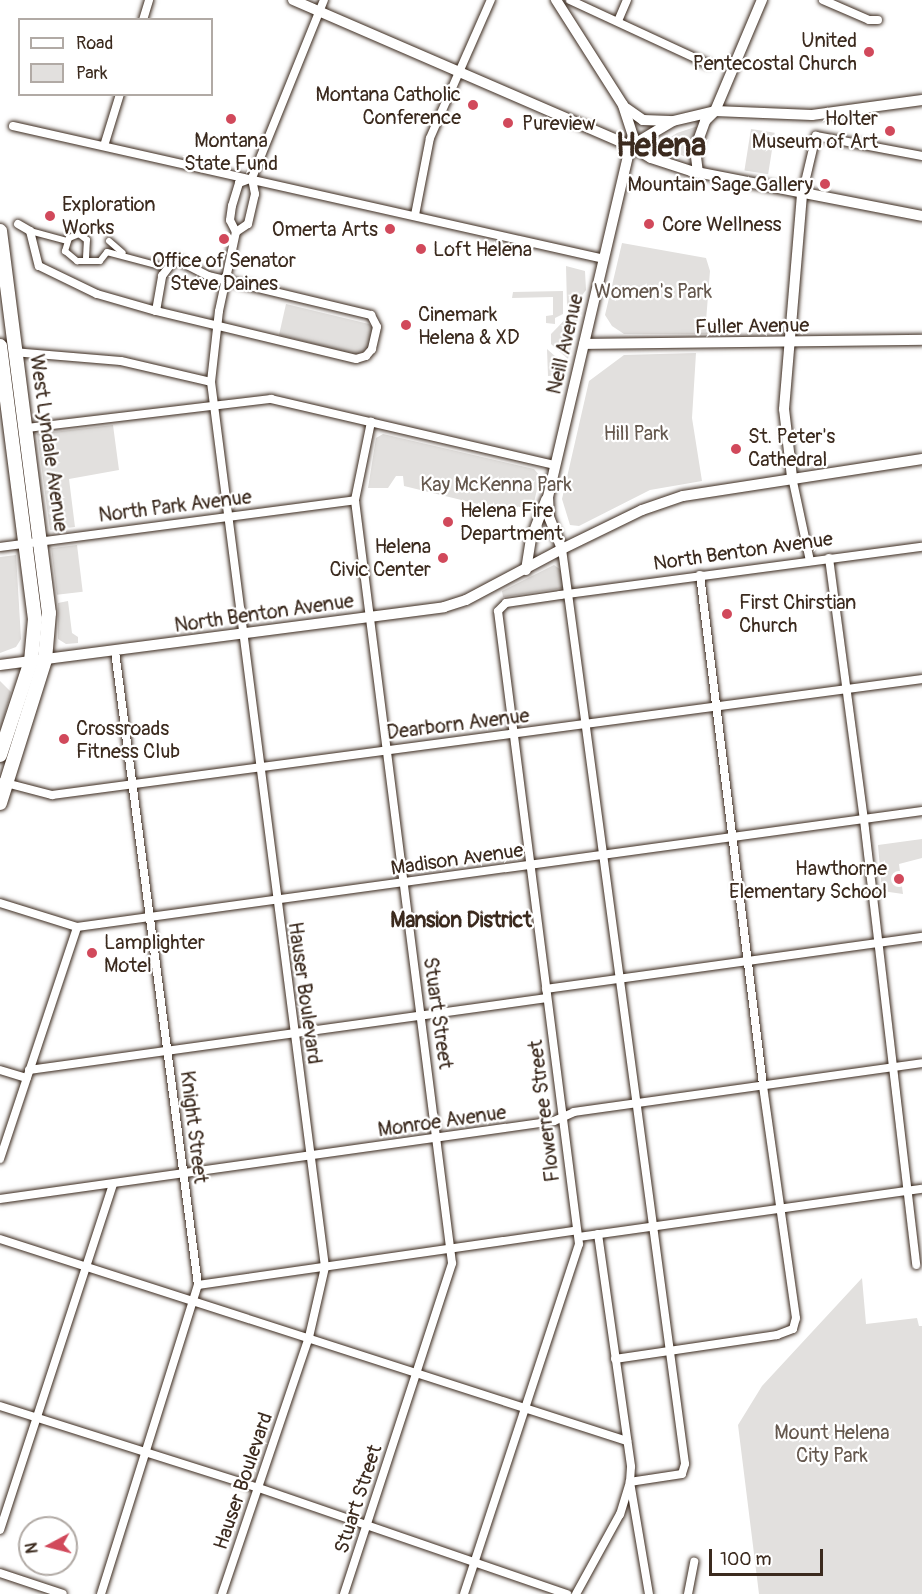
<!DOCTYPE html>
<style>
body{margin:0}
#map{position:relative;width:922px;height:1594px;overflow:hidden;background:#fff;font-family:Pangolin,sans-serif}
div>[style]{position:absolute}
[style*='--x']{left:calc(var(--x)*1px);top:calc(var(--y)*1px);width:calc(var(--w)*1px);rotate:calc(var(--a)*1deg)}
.green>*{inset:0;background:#e2e0de;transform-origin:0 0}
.roads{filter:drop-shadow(0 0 2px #3b2a1e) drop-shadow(0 0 2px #3b2a1e)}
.pedestrian>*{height:6px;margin:-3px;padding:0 3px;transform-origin:3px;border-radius:3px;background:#fff}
.minor>*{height:8px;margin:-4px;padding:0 4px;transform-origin:4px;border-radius:4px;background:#fff}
.tertiary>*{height:10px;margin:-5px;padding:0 5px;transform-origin:5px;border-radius:5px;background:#fff}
.secondary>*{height:10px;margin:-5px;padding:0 5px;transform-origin:5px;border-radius:5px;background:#fff}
.trunk>*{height:14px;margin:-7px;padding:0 7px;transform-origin:7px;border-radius:7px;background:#fff}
.dots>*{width:16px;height:16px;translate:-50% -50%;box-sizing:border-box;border:3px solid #fff;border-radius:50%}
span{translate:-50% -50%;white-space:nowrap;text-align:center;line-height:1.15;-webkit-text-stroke:4.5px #fff;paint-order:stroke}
.poi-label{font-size:20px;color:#3b2a1e}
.right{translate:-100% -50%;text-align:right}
.left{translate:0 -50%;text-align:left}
.park-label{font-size:20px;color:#65584e}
.street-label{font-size:20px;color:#3b2a1e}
.neighbourhood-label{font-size:21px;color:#3b2a1e;font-weight:700}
.town-label{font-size:32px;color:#3b2a1e;font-weight:700}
.legend{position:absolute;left:18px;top:18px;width:195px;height:78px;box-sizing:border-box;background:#fff;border:2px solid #b1aaa5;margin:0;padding:8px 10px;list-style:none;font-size:18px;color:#3b2a1e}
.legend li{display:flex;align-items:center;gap:12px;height:30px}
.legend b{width:30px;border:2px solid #b1aaa5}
.north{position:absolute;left:18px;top:1516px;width:60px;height:60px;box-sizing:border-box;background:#fff;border:2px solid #b1aaa5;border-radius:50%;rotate:263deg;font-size:16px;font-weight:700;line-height:24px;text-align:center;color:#3b2a1e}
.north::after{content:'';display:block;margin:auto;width:21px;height:27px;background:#d1495b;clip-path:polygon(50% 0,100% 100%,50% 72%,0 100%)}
.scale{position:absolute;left:709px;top:1549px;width:114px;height:27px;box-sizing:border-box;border:3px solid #3b2a1e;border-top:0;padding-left:8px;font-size:18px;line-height:21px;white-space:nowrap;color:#3b2a1e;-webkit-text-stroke:4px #fff;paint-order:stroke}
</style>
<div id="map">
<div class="green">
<i style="clip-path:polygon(698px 126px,687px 157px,656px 147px,677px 133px)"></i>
<i style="left:751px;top:129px;width:24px;height:42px;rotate:9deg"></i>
<i style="clip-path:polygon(622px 243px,706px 258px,710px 271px,706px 321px,727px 324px,726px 334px,624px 334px,612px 326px,605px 315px)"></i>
<i style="clip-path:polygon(566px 266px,585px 271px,586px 290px,580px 298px,571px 301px,571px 306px,567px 306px)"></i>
<i style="clip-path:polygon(563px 291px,563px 314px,555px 318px,555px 324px,546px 323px,546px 316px,553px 315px,553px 297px,512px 298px,513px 292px)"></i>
<i style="clip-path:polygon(582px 302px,568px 359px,551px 344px,551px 334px)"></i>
<i style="clip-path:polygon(286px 304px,369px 324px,372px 327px,370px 347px,357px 355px,279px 335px)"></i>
<i style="clip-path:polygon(547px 349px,566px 366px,561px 375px,548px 376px)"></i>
<i style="clip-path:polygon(696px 353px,692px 418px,702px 481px,650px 490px,579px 526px,570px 525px,562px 499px,589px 381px,624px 355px)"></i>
<i style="clip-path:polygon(113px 425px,119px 470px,69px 479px,75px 527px,50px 530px,37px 434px)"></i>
<i style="clip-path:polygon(383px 434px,534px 469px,540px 476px,533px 507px,490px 507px,404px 486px,403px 476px,396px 476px,388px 488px,368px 488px,376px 438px)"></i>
<i style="left:77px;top:545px;width:47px;height:26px;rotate:83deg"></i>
<i style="clip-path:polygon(16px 555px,21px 639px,16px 647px,0 653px,0 557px)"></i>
<i style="clip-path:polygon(554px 565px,561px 570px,563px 588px,503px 597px,502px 591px)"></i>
<i style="clip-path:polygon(68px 601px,72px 633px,78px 637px,78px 643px,66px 644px,58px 639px,58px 603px)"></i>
<i style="clip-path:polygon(0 681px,11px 692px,0 731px)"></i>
<i style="clip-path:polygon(922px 839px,922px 858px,899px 864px,903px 894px,882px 891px,878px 845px)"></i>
<i style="clip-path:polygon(862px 1278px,866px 1324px,917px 1318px,919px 1326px,922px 1326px,922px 1594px,759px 1594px,738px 1425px,762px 1386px)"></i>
</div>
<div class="roads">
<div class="pedestrian">
<i style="--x:30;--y:231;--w:38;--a:15"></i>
<i style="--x:109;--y:241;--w:18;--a:41"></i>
<i style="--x:86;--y:258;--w:18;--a:-87"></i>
<i style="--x:87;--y:240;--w:10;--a:-143"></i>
<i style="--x:79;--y:234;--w:11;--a:158"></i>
<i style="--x:69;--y:238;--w:14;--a:107"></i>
<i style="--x:65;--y:251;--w:16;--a:40"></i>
<i style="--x:77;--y:261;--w:23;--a:0"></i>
<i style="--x:100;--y:261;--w:11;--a:-52"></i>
<i style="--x:107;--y:252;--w:55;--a:14.8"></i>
</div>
<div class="minor">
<i style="--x:570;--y:0;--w:152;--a:24.9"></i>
<i style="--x:823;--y:0;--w:50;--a:23.5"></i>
<i style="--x:869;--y:20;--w:9;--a:0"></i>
<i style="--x:143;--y:20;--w:21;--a:-73"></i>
<i style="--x:618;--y:21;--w:23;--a:-67"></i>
<i style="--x:13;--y:126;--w:606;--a:12.68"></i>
<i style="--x:104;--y:146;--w:54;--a:-72.9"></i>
<i style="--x:802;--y:195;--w:61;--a:-76.7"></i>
<i style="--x:816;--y:136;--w:108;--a:10.7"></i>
<i style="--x:415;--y:215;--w:78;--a:-79"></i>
<i style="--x:430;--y:138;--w:151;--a:-66.2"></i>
<i style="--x:18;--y:224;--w:14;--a:30"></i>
<i style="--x:30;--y:231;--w:36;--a:76"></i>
<i style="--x:39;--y:266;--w:64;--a:25.8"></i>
<i style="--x:97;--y:294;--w:61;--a:16.1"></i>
<i style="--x:236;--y:232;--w:14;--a:-34"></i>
<i style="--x:248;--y:224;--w:31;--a:-77"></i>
<i style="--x:255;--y:194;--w:16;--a:-101"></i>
<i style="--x:252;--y:178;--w:192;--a:-68"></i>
<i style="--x:175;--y:259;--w:37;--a:27"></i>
<i style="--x:208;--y:276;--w:168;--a:13.5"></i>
<i style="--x:371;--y:315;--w:13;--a:63"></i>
<i style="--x:377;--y:327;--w:23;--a:103"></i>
<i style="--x:372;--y:349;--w:9;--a:131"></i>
<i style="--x:366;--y:356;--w:10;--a:163"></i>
<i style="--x:356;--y:359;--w:206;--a:-166.5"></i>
<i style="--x:156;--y:311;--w:36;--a:-80"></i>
<i style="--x:162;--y:276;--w:21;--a:-53"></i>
<i style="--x:13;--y:352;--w:108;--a:4.8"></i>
<i style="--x:121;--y:361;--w:92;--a:13.1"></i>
<i style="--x:27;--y:428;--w:246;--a:-6.8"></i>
<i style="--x:271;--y:399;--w:292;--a:13.1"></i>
<i style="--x:792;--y:477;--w:86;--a:77.9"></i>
<i style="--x:0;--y:547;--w:358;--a:-7.5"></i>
<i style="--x:562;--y:549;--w:923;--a:82.34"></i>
<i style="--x:685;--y:1464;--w:10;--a:107"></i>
<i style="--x:682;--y:1474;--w:53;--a:171.3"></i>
<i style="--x:630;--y:1482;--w:34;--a:107"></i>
<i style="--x:620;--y:1514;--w:91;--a:118.8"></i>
<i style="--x:829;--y:558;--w:264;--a:82.4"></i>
<i style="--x:864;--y:820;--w:448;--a:83.3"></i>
<i style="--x:2;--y:782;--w:52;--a:14.6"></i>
<i style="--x:52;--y:795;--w:878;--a:-7.59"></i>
<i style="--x:0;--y:903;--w:81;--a:17.3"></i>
<i style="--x:77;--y:927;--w:853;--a:-7.82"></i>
<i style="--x:546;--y:989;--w:380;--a:-7.9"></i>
<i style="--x:0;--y:1070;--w:28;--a:17"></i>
<i style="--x:29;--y:1070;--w:523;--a:-7.91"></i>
<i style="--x:0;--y:1159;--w:244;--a:-71.6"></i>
<i style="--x:0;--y:1199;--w:559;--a:-8.01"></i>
<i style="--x:554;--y:1121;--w:22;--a:-24"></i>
<i style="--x:574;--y:1112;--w:351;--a:-8"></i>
<i style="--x:598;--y:1234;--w:235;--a:81.9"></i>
<i style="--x:631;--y:1467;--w:15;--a:94"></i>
<i style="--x:630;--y:1482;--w:114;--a:80.4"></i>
<i style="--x:579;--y:1237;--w:346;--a:-8"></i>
<i style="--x:0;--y:1239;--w:659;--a:17.86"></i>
<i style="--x:198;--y:1285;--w:381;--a:-8.2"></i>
<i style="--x:615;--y:1359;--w:164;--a:-8.4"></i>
<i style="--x:777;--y:1335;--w:17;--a:-21"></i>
<i style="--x:793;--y:1329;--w:11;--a:-75"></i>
<i style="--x:796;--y:1318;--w:235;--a:-98.1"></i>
<i style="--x:763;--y:1085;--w:514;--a:-97.04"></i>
<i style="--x:0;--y:1406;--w:272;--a:17.6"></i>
<i style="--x:259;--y:1488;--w:326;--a:19"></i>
<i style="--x:0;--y:1530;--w:364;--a:-71.9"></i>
<i style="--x:0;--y:1573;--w:66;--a:18.4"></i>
<i style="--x:101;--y:1594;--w:324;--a:-72.6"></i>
<i style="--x:198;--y:1285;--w:639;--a:-97.46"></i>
<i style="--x:222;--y:1594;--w:271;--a:-71.3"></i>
<i style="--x:309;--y:1337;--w:72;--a:-77.1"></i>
<i style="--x:325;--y:1267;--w:892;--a:-97.34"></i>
<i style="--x:211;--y:382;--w:71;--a:-83.6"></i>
<i style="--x:219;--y:311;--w:81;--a:-77.9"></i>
<i style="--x:236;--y:232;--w:13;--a:-117"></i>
<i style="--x:230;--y:220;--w:14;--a:-82"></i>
<i style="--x:232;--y:206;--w:24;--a:-73"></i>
<i style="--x:239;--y:183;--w:14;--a:-21"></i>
<i style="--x:344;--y:1594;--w:348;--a:-71.9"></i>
<i style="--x:452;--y:1263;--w:769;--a:-97.25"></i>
<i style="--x:355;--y:500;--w:80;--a:-78.4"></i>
<i style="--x:464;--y:1594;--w:368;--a:-71.8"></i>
<i style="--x:579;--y:1244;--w:638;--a:-97.29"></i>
<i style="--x:498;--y:611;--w:11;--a:-45"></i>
<i style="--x:506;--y:603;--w:55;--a:-8.4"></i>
<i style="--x:560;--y:595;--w:365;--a:-7.6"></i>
<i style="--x:688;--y:1594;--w:33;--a:-79"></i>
</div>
<div class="tertiary">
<i style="--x:631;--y:146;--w:23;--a:31"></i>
<i style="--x:651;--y:158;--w:42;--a:18"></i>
<i style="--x:691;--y:171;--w:235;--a:11"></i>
<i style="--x:698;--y:173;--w:24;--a:-97"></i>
<i style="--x:695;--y:149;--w:30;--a:-70"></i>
<i style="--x:705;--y:121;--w:14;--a:-45"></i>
<i style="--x:715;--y:111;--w:97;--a:2.4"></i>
<i style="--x:812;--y:115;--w:111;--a:-7.8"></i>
<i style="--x:584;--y:344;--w:338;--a:-0.7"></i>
<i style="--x:792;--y:477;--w:68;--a:-96.7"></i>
<i style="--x:784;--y:409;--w:215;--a:-85.2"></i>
<i style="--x:562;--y:549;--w:89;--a:-26"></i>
<i style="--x:642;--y:510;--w:43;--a:-18.9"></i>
<i style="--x:683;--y:496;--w:242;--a:-8.8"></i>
</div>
<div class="secondary">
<i style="--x:293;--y:0;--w:368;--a:23.4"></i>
<i style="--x:626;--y:108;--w:21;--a:35"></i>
<i style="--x:643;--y:120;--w:27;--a:2"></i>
<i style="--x:631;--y:146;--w:49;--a:-30.8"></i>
<i style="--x:673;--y:121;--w:43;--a:-13.4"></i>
<i style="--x:715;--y:111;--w:121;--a:-67.1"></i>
<i style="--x:526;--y:570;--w:31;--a:-81"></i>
<i style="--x:531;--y:539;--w:42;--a:-69"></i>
<i style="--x:0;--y:665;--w:448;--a:-7.4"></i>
<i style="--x:444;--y:607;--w:23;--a:-18"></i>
<i style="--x:466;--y:600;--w:109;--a:-28"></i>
<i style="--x:562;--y:549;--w:35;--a:-112"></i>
<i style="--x:549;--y:516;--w:19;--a:-93"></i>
<i style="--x:548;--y:497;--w:371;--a:-76.8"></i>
<i style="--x:633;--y:136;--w:33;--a:-108"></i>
<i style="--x:623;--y:105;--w:125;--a:-122.5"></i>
</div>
<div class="trunk">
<i style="--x:0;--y:231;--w:385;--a:82.7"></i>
<i style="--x:49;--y:613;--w:47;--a:94.9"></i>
<i style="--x:45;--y:660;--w:150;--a:107.5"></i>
<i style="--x:0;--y:346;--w:275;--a:82.7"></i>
<i style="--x:35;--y:619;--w:42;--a:95.4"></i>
<i style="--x:31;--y:661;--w:99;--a:108.3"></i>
</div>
</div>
<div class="dots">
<i style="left:869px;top:52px;background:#d1495b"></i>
<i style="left:473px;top:105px;background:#d1495b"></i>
<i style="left:231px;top:119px;background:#d1495b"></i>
<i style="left:508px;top:123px;background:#d1495b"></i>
<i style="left:890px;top:131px;background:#d1495b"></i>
<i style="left:825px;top:184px;background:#d1495b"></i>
<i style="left:50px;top:216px;background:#d1495b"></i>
<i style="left:649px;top:224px;background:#d1495b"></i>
<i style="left:390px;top:229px;background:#d1495b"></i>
<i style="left:224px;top:239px;background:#d1495b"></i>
<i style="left:421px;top:249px;background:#d1495b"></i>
<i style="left:406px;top:325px;background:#d1495b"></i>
<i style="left:736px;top:449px;background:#d1495b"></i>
<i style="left:448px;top:522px;background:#d1495b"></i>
<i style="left:443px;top:558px;background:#d1495b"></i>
<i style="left:727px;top:614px;background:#d1495b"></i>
<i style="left:64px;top:739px;background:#d1495b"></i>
<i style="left:899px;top:879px;background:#d1495b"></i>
<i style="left:92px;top:953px;background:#d1495b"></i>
</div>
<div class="poi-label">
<span class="right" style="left:857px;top:52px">United<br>Pentecostal Church</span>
<span class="right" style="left:461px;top:106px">Montana Catholic<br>Conference</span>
<span class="right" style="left:878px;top:130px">Holter<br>Museum of Art</span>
<span class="left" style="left:522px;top:123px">Pureview</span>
<span style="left:231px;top:152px">Montana<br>State Fund</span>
<span class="right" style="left:813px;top:184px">Mountain Sage Gallery</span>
<span class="left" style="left:62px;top:216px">Exploration<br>Works</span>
<span class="left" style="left:662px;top:224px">Core Wellness</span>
<span class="right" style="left:378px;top:229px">Omerta Arts</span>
<span class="left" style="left:433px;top:249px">Loft Helena</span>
<span style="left:224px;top:272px">Office of Senator<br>Steve Daines</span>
<span class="left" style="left:418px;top:326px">Cinemark<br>Helena &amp; XD</span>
<span class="left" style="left:748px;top:448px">St. Peter's<br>Cathedral</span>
<span class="left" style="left:460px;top:522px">Helena Fire<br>Department</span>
<span class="right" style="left:431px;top:558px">Helena<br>Civic Center</span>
<span class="left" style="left:739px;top:614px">First Chirstian<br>Church</span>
<span class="left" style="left:76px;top:740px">Crossroads<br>Fitness Club</span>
<span class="right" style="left:887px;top:880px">Hawthorne<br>Elementary School</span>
<span class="left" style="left:104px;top:954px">Lamplighter<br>Motel</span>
</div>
<div class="park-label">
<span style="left:653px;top:291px">Women's Park</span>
<span style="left:636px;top:433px">Hill Park</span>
<span style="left:496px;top:484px">Kay McKenna Park</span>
<span style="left:832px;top:1444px">Mount Helena<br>City Park</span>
</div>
<div class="street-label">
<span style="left:752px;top:326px;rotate:-1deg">Fuller Avenue</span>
<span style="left:565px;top:344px;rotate:-77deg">Neill Avenue</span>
<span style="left:49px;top:443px;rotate:82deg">West Lyndale Avenue</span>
<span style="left:175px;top:506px;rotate:-7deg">North Park Avenue</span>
<span style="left:743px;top:551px;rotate:-8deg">North Benton Avenue</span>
<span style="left:264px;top:613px;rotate:-8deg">North Benton Avenue</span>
<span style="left:458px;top:724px;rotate:-7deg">Dearborn Avenue</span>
<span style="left:457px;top:859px;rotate:-8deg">Madison Avenue</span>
<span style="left:305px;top:993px;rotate:82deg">Hauser Boulevard</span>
<span style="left:438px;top:1013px;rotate:82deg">Stuart Street</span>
<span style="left:544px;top:1111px;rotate:-97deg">Flowerree Street</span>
<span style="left:442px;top:1121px;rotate:-8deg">Monroe Avenue</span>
<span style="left:194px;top:1127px;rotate:83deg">Knight Street</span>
<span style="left:243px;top:1481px;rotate:-71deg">Hauser Boulevard</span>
<span style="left:358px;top:1499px;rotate:-72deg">Stuart Street</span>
</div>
<div class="neighbourhood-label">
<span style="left:461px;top:921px">Mansion District</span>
</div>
<div class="town-label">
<span style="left:661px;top:146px">Helena</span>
</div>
<ul class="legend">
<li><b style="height:8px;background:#fff"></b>Road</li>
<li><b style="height:16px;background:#e2e0de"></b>Park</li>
</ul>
<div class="north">N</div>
<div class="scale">100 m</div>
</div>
